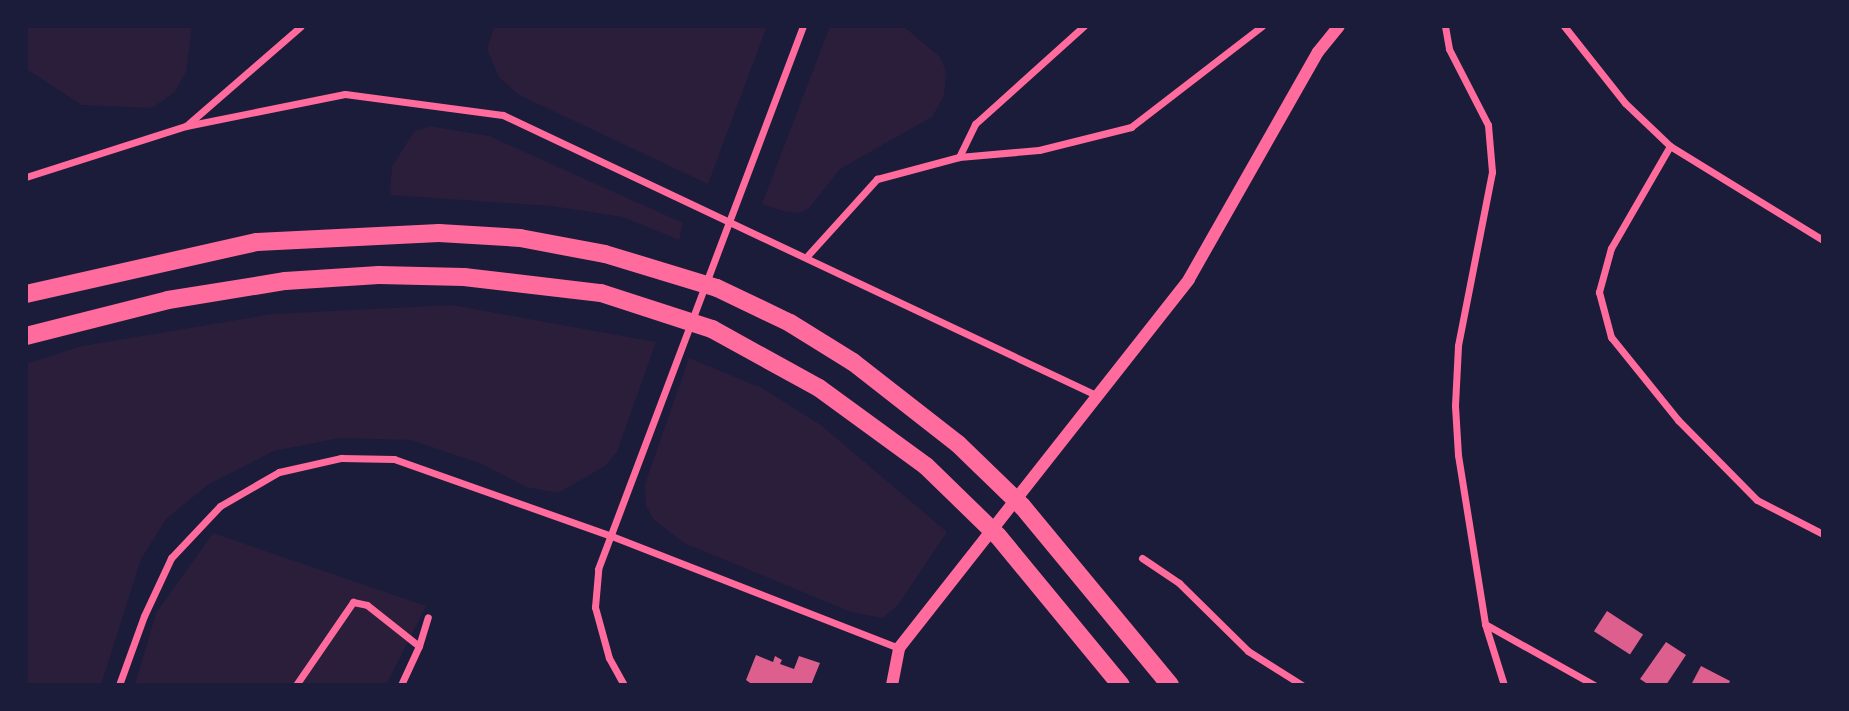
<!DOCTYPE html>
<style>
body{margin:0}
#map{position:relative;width:1849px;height:711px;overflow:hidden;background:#1b1b3a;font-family:"Open Sans",sans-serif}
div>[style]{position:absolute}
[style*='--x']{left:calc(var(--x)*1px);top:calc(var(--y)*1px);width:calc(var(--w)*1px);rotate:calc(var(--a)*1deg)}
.green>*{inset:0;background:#2a1e3b}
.building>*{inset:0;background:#dd5f8e;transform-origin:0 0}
.minor>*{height:7px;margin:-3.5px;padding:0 3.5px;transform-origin:3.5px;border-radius:3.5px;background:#ff6b9d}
.tertiary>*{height:12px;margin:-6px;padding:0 6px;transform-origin:6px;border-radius:6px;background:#ff6b9d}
.motorway>*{height:18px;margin:-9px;padding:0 9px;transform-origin:9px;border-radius:9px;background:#ff6b9d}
span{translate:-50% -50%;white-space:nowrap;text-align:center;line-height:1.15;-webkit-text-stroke:7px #1b1b3a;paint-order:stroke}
.frame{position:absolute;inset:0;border:28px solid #1b1b3a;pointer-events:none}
</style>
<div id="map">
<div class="green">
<i style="clip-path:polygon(26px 26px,192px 26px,186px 72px,175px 92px,152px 108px,82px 105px,26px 69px)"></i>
<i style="clip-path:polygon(494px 26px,767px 26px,708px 184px,519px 95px,499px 77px,487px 49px)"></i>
<i style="clip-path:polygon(830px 26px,903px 26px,940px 57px,946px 71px,944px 96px,932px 117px,840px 169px,809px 208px,798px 213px,783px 211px,762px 204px)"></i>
<i style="clip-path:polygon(429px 126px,489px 136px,683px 223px,679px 240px,623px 217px,551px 206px,390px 195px,392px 166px,414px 132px)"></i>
<i style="clip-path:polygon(452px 305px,656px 342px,617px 452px,605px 466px,558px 493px,526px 487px,482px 464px,411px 440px,340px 438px,274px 451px,209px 484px,166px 519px,141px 559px,101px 685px,26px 685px,26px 364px,82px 346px,272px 314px)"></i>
<i style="clip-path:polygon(689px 358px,762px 388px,821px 425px,947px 532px,898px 605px,883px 618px,851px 612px,684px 543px,654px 520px,646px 506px,645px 484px)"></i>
<i style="clip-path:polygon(213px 533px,426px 606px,386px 685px,135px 685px,156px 613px)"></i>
</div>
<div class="building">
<i style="left:1607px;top:611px;width:43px;height:24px;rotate:33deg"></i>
<i style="clip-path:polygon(1666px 642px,1686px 655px,1666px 685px,1649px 685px,1640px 679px)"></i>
<i style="clip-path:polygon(756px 655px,773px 662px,775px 656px,782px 660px,780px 664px,794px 669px,799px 656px,820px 663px,811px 685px,753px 685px,746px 680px)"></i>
<i style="clip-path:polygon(1701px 666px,1730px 681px,1728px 685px,1691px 685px)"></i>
</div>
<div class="minor">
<i style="--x:1445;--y:26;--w:23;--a:80"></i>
<i style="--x:1449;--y:49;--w:85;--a:62.8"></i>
<i style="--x:1488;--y:125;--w:47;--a:85.1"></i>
<i style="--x:1492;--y:172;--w:177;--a:101.1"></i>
<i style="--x:1458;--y:346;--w:60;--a:92.9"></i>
<i style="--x:1455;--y:406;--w:49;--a:86.5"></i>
<i style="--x:1458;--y:455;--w:171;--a:80.9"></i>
<i style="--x:1485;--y:624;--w:64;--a:72.7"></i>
<i style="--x:1564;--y:26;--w:98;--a:51.6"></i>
<i style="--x:1625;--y:103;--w:62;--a:43.7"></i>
<i style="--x:1670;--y:146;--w:180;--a:31.6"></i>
<i style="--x:186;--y:126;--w:152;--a:-41"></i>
<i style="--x:1670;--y:146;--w:118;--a:120"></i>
<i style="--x:1611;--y:248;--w:46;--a:105.3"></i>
<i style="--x:1599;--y:292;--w:47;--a:75.1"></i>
<i style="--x:1611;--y:337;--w:107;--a:51.1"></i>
<i style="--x:1678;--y:420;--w:112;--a:45.4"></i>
<i style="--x:1757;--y:500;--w:74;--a:27.3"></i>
<i style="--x:959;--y:157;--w:37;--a:-64"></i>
<i style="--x:975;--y:124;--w:147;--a:-42"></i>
<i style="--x:26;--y:177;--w:168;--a:-17.7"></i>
<i style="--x:186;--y:126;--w:162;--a:-11.4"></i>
<i style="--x:345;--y:94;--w:159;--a:7.6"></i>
<i style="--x:503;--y:115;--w:656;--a:25.28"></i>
<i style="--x:808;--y:255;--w:103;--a:-47.8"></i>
<i style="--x:877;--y:179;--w:85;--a:-15"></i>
<i style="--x:959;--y:157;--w:80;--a:-5"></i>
<i style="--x:1039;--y:150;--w:95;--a:-14"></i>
<i style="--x:1131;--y:127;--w:165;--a:-37.6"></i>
<i style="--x:1142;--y:558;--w:45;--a:34"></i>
<i style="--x:1179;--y:583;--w:97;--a:44.6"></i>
<i style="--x:1248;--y:651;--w:64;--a:32.2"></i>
<i style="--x:1485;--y:624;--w:125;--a:29.2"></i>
<i style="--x:419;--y:646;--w:30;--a:-73"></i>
<i style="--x:119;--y:685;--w:73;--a:-70.1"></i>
<i style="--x:144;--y:616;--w:64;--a:-65"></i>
<i style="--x:171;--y:558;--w:71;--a:-46.7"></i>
<i style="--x:220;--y:506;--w:68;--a:-30"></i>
<i style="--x:279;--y:472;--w:64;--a:-12.7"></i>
<i style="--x:341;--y:458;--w:53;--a:1.1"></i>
<i style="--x:394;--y:459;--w:228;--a:19.5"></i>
<i style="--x:609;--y:535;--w:311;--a:21.3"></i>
<i style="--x:296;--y:685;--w:101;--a:-55.5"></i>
<i style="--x:353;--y:602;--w:14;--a:12"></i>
<i style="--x:367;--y:605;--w:66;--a:38.3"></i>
<i style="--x:419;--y:646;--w:43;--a:114.8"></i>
<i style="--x:624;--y:685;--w:31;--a:-119"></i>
<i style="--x:609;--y:658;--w:53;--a:-105.4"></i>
<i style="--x:595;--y:607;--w:38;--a:-85"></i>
<i style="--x:598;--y:569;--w:580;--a:-69.32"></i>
</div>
<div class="tertiary">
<i style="--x:892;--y:685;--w:38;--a:-79"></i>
<i style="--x:899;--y:648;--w:469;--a:-51.8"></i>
<i style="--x:1189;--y:279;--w:261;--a:-60.4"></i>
<i style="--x:1318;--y:52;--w:33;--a:-51"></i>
</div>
<div class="motorway">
<i style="--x:26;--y:294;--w:237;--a:-12.7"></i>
<i style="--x:257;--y:242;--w:182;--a:-2.8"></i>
<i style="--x:439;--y:233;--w:81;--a:3.5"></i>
<i style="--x:520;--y:238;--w:86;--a:10.7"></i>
<i style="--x:605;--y:254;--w:117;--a:16.9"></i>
<i style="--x:717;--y:288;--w:81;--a:25.6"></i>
<i style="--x:790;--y:323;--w:74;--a:31.8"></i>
<i style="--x:853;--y:362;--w:133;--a:38"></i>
<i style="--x:958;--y:444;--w:89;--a:44.1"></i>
<i style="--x:1022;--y:506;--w:232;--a:50.4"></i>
<i style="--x:26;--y:336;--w:146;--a:-14.2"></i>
<i style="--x:168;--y:300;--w:119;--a:-9.2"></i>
<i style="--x:285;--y:281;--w:94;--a:-3.7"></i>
<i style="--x:379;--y:275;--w:85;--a:1.3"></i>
<i style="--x:464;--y:277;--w:138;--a:6.7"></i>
<i style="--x:601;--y:293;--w:117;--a:18"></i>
<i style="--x:712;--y:329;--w:122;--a:28.9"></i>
<i style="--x:819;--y:388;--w:132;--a:36.1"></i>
<i style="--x:926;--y:466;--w:100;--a:44.2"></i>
<i style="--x:998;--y:536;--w:193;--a:50.5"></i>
</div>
<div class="frame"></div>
</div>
